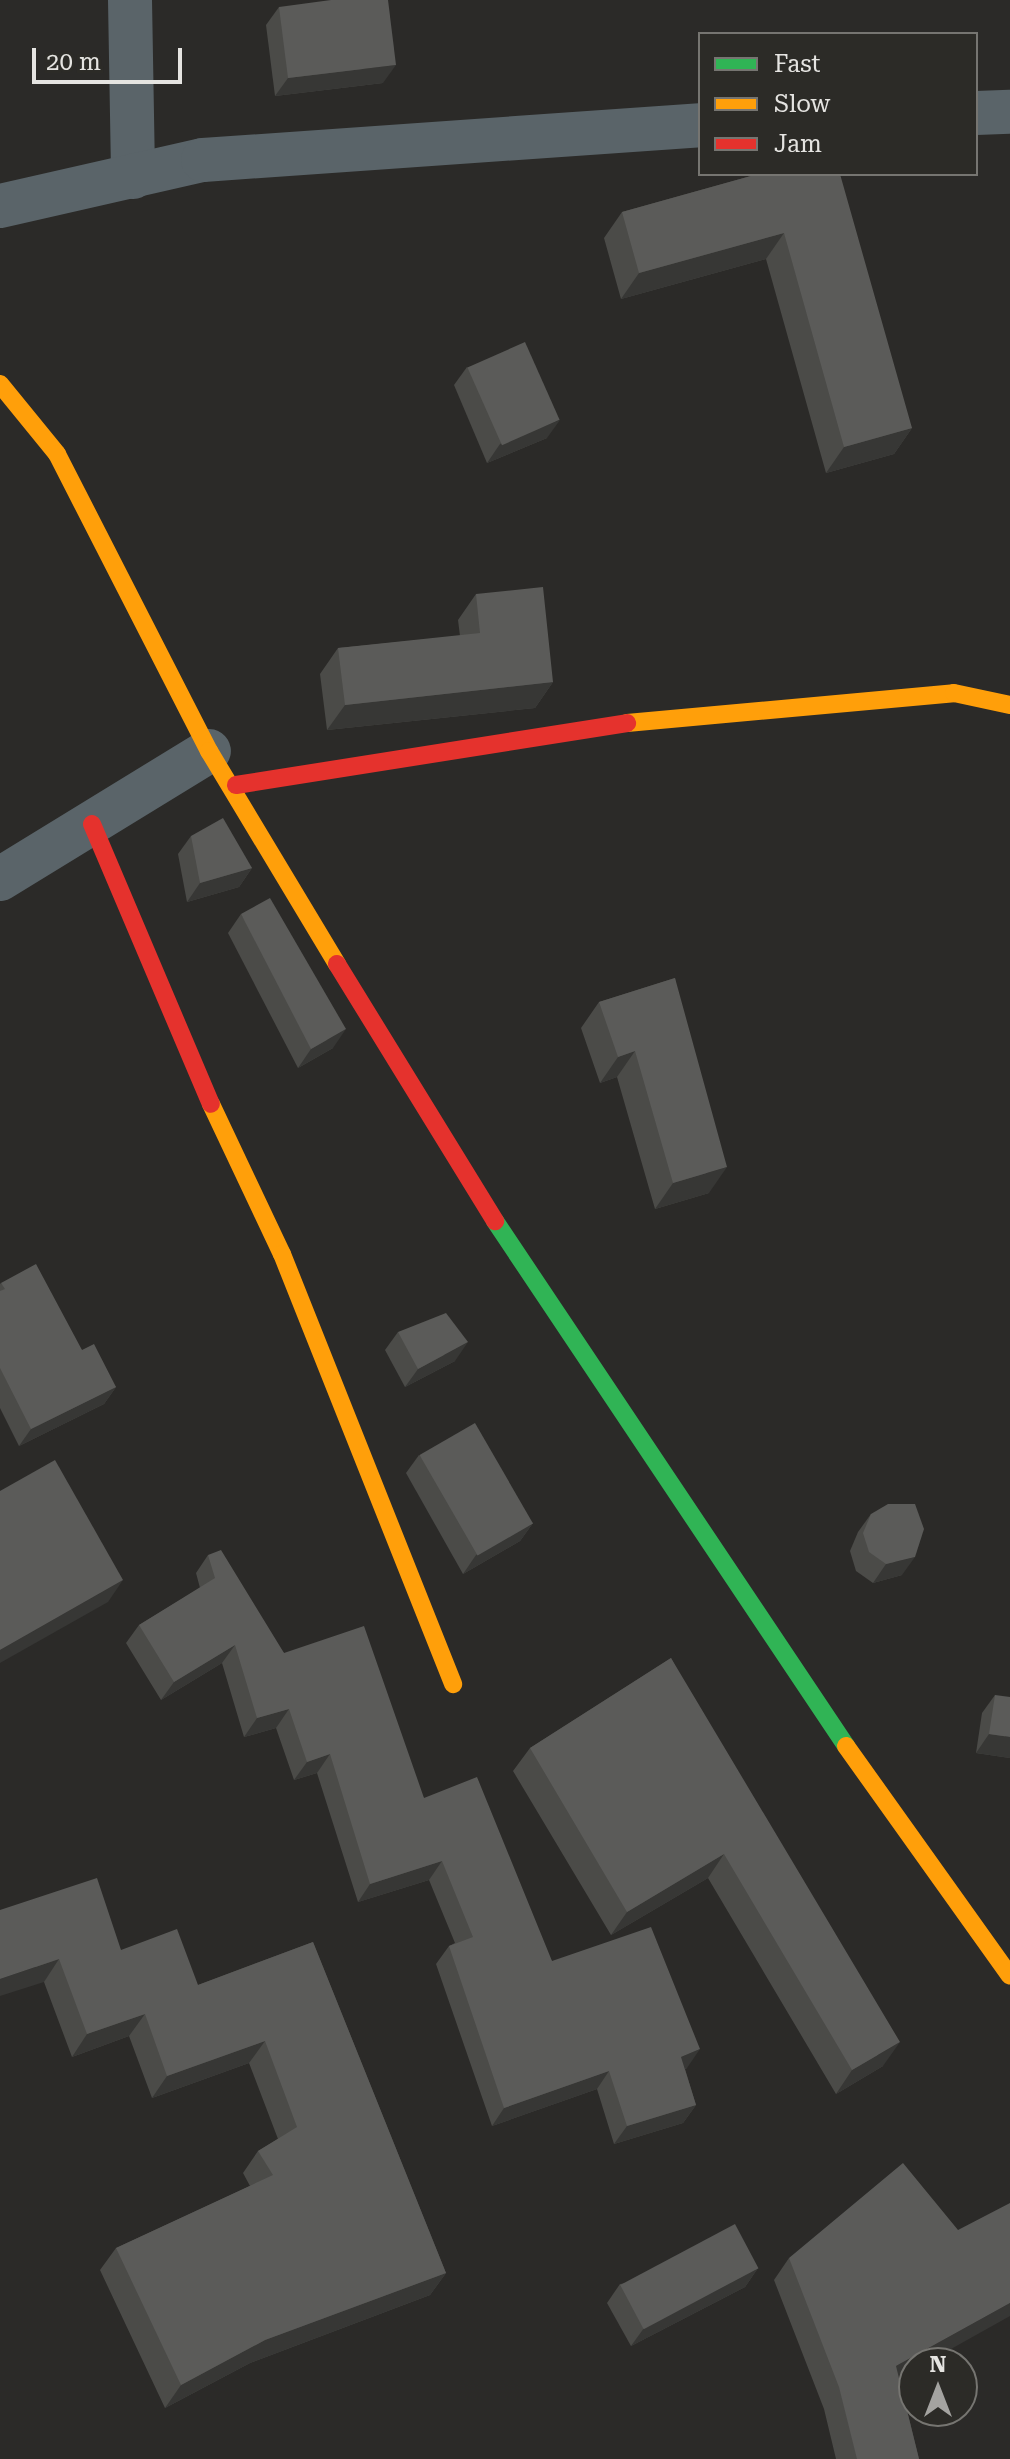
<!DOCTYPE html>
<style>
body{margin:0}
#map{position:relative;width:1010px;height:2459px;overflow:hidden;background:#2b2a28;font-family:"Roboto Serif",serif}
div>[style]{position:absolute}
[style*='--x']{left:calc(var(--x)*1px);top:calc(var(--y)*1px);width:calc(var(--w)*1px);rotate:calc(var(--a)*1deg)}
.street>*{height:44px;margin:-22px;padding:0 22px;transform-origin:22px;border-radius:22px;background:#5a6469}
.fast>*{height:18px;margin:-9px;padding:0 9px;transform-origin:9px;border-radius:9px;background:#30b455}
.slow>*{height:18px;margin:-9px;padding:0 9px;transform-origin:9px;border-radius:9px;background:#ff9f0a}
.jam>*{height:18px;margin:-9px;padding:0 9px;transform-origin:9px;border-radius:9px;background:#e5322d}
.wall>*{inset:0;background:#4b4b48}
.shaded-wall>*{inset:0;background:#373735}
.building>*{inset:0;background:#5b5b59;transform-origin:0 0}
span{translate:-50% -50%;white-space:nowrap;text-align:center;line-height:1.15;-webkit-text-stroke:8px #2c2b27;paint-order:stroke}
.legend{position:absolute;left:698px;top:32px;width:280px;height:144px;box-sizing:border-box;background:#2c2b27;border:2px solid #767571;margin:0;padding:10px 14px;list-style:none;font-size:24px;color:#e5e4e1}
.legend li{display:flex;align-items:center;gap:16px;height:40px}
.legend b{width:40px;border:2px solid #767571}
.north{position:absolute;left:898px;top:2347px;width:80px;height:80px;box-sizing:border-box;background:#2c2b27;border:2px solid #767571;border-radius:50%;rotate:0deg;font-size:22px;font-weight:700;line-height:32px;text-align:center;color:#e5e4e1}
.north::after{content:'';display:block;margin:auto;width:28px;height:36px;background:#a4a3a0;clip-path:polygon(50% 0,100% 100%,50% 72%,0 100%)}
.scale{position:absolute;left:32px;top:48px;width:150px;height:36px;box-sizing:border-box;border:4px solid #e5e4e1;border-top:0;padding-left:10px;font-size:24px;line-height:28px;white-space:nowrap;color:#e5e4e1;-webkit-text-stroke:6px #2c2b27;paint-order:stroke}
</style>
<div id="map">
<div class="street">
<i style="--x:130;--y:0;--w:177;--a:89"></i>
<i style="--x:976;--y:113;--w:34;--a:-2"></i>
<i style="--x:0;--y:206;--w:208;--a:-12.8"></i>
<i style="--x:203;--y:160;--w:498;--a:-4"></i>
<i style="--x:0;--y:879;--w:245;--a:-31.5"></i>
</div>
<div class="fast">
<i style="--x:495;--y:1221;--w:632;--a:56.23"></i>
</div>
<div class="slow">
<i style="--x:0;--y:384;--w:90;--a:50.8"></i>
<i style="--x:57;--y:454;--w:334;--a:62.9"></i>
<i style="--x:209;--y:751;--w:249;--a:59"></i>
<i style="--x:627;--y:723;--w:328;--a:-5.2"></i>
<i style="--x:954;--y:693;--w:57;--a:12.1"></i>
<i style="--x:211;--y:1104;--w:166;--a:64.7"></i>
<i style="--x:282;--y:1254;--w:463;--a:68.3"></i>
<i style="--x:846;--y:1746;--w:282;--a:54.5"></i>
</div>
<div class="jam">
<i style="--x:236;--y:785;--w:396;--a:-9"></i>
<i style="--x:92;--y:824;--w:304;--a:67"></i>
<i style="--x:337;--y:964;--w:302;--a:58.4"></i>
</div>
<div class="wall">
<i style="clip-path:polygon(279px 7px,383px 83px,275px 96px,266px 25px)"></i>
<i style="clip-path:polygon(758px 174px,912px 428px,894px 454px,826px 473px,766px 259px,621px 299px,604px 238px,622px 212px)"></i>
<i style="clip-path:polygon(467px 367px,547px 438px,487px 463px,454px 385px)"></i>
<i style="clip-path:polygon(476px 594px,553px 682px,535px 708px,327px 730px,320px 674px,338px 648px,460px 636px,458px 620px)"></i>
<i style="clip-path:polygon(191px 836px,252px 868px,239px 887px,187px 902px,178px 854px)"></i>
<i style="clip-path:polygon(241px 914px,333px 1048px,298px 1068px,228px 933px)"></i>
<i style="clip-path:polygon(675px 978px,709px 1193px,655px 1209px,617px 1077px,600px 1083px,581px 1028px,599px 1002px)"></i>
<i style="clip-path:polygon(1px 1283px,82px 1350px,116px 1387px,104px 1404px,19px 1446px,0 1408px,0 1284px)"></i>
<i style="clip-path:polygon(398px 1332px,455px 1361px,405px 1387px,385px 1350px)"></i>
<i style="clip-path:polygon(419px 1455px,533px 1523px,520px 1541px,463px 1574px,406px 1473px)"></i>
<i style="clip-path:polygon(871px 1514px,902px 1575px,873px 1583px,856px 1571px,850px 1551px,858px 1532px)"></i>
<i style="clip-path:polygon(208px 1555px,284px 1653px,424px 1798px,552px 1961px,687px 2068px,685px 2069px,696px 2105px,683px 2123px,614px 2144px,597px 2089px,492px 2126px,436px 1964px,449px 1946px,455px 1943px,429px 1880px,358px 1902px,317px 1773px,294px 1780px,276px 1728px,244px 1737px,222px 1663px,161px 1700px,126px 1643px,139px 1625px,200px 1588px,196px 1573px)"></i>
<i style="clip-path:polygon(671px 1658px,883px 2066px,836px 2094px,708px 1878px,611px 1935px,513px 1771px,530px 1748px)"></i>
<i style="clip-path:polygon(995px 1695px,1010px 1758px,976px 1753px,982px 1713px)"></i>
<i style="clip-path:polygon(0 1910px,121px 1950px,198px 1985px,313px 1942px,446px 2273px,430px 2295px,250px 2363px,165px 2408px,100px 2270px,116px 2248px,250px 2186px,243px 2173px,258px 2151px,278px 2139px,249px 2063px,152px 2098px,129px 2036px,72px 2057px,44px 1982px)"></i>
<i style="clip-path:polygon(789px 2258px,899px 2378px,919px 2459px,836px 2459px,824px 2409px,774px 2280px)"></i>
<i style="clip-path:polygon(758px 2268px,745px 2287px,631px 2346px,607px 2303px,620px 2284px)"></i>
</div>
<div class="shaded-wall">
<i style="clip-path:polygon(396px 65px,383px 83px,275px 96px,288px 78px)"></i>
<i style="clip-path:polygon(784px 233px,766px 259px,621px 299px,639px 273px)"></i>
<i style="clip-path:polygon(560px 420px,547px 438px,487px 463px,500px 444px)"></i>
<i style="clip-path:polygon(912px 428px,894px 454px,826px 473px,844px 447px)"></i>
<i style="clip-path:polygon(553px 682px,535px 708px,327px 730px,345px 705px)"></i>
<i style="clip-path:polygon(252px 868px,239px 887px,187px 902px,200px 883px)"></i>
<i style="clip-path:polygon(346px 1029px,333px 1048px,298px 1068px,311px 1049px)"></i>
<i style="clip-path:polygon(635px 1051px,617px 1077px,600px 1083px,618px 1057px)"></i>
<i style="clip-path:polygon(727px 1167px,709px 1193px,655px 1209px,673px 1183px)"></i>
<i style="clip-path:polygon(468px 1342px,455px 1361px,405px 1387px,418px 1369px)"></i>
<i style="clip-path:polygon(116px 1387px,104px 1404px,19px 1446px,31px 1429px)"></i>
<i style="clip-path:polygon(533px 1523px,520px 1541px,463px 1574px,476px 1555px)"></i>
<i style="clip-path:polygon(915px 1557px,902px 1575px,873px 1583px,886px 1564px)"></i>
<i style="clip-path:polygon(123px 1580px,108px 1602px,0 1663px,0 1650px)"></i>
<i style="clip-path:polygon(235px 1645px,222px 1663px,161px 1700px,174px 1682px)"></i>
<i style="clip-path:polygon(289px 1709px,276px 1728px,244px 1737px,257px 1718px)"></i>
<i style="clip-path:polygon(989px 1734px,1010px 1737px,1010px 1758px,976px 1753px)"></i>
<i style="clip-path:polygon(330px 1754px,317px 1773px,294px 1780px,307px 1762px)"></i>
<i style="clip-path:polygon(724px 1854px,708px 1878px,611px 1935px,627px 1912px)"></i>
<i style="clip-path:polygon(442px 1861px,429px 1880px,358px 1902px,370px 1884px)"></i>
<i style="clip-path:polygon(59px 1959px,44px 1982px,0 1996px,0 1979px)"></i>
<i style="clip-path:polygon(145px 2014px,129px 2036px,72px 2057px,87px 2034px)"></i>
<i style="clip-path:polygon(265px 2041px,249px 2063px,152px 2098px,167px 2076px)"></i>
<i style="clip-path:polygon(900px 2042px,883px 2066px,836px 2094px,852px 2070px)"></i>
<i style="clip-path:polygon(700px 2049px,687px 2068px,668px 2075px,681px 2057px)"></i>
<i style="clip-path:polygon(609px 2071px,597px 2089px,492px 2126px,504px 2108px)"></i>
<i style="clip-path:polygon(696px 2105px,683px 2123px,614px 2144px,627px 2126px)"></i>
<i style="clip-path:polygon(758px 2268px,745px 2287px,631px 2346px,644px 2328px)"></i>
<i style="clip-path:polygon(446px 2273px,430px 2295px,250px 2363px,165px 2408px,181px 2385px,265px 2340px)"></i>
<i style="clip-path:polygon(1010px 2303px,1010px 2316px,926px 2363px,914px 2363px,914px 2369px,880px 2388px,896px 2366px)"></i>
</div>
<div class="building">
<i style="clip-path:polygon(331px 0,388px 0,396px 65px,288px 78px,279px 7px)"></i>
<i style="clip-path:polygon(758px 174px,840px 174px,912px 428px,844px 447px,784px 233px,639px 273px,622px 212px)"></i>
<i style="left:525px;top:342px;width:85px;height:63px;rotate:66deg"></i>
<i style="clip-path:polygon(543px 587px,553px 682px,345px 705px,338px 648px,480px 633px,476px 594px)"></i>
<i style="clip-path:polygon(223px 818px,252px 868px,200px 883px,191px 836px)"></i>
<i style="clip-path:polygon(270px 898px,346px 1029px,311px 1049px,241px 914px)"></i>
<i style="clip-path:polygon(675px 978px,727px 1167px,673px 1183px,635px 1051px,618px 1057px,599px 1002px)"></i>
<i style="clip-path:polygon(36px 1264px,82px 1350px,94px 1344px,116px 1387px,31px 1429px,0 1368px,0 1291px,5px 1289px,1px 1283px)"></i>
<i style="clip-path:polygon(446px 1313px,468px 1342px,418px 1369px,398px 1332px)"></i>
<i style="left:475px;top:1423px;width:116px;height:64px;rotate:60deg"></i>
<i style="clip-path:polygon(55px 1460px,123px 1580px,0 1650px,0 1491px)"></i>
<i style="clip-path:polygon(888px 1504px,915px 1504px,924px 1529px,915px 1557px,886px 1564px,869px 1552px,863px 1533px,871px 1514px)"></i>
<i style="clip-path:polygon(221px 1550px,284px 1653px,364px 1626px,424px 1798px,477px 1777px,552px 1961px,651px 1927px,700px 2049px,681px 2057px,696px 2105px,627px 2126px,609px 2071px,504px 2108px,449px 1946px,473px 1937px,442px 1861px,370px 1884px,330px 1754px,307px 1762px,289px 1709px,257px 1718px,235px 1645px,174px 1682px,139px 1625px,215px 1578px,208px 1555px)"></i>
<i style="clip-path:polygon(671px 1658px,900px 2042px,852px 2070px,724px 1854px,627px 1912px,530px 1748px)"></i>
<i style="clip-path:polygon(995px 1695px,1010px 1697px,1010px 1737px,989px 1734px)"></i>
<i style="clip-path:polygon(97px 1878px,121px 1950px,177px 1929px,198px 1985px,313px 1942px,446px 2273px,265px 2340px,181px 2385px,116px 2248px,273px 2175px,258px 2151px,297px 2127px,265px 2041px,167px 2076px,145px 2014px,87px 2034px,59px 1959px,0 1979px,0 1910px)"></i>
<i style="clip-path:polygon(903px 2163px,958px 2230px,1010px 2203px,1010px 2303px,896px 2366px,919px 2459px,857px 2459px,839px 2387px,789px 2258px)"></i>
<i style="left:735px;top:2224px;width:50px;height:130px;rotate:62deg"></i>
</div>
<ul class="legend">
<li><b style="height:10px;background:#30b455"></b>Fast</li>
<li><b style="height:10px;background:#ff9f0a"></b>Slow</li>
<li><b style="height:10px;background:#e5322d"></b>Jam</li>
</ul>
<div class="north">N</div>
<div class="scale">20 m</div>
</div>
